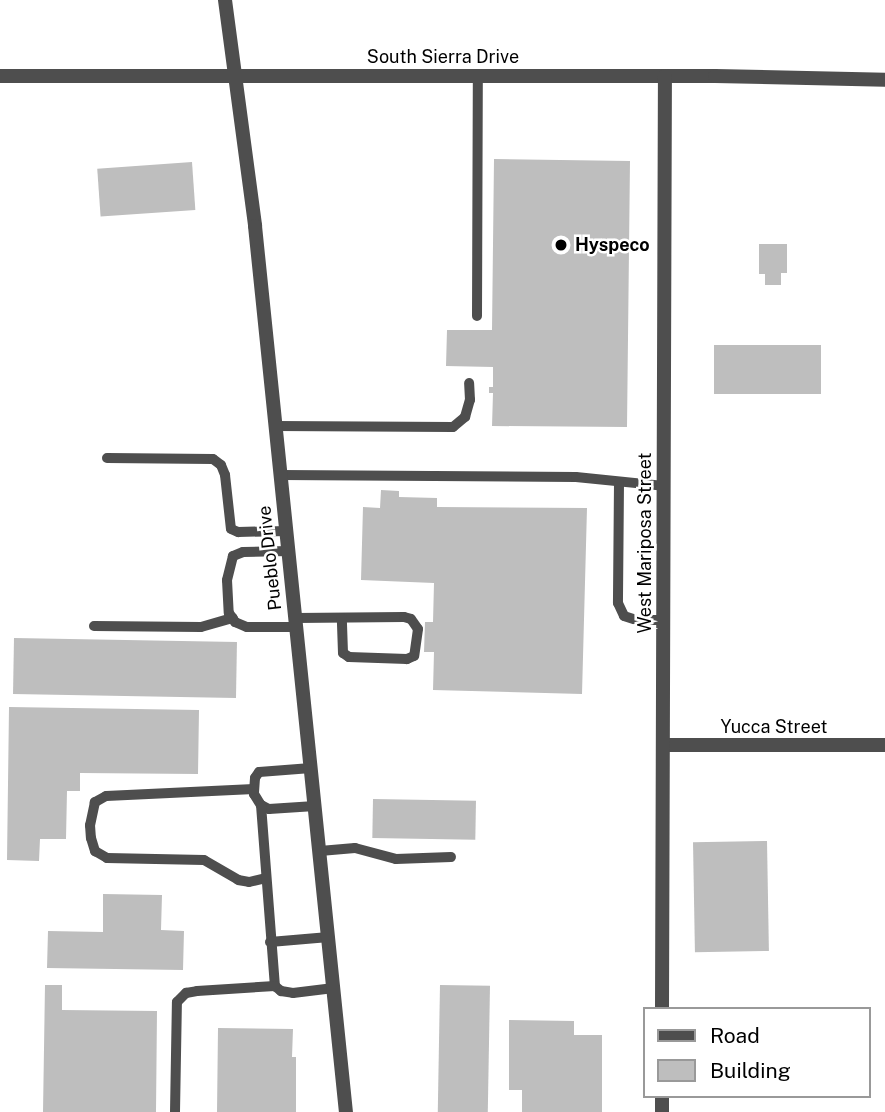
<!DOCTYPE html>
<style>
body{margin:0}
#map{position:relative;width:885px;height:1112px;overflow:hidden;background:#fff;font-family:"Public Sans",sans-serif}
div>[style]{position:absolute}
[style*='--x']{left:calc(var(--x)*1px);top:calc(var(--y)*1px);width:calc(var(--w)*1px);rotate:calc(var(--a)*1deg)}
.building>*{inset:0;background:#bebebe;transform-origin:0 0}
.service>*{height:10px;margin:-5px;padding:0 5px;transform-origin:5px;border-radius:5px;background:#4e4e4e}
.minor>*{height:14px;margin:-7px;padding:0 7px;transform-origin:7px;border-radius:7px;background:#4e4e4e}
.dots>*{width:19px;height:19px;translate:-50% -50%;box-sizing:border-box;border:4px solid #fff;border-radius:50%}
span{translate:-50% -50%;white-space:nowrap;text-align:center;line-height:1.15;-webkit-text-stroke:5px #fff;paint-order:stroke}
.street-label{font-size:18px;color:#000}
.poi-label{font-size:18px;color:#000;font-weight:700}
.left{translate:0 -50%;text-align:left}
.legend{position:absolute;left:643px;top:1007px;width:228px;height:91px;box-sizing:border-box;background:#fff;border:2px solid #999;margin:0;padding:9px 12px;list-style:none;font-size:21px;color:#000}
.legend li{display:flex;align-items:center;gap:14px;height:35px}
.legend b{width:35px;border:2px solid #999}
</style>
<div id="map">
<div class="building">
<i style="clip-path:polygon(494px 159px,630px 161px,627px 427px,492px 426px,493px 393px,489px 393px,489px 387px,493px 387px,493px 367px,446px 366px,447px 330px,492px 330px)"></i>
<i style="left:192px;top:162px;width:48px;height:95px;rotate:86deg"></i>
<i style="clip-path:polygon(759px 244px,787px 244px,787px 273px,781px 273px,781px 285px,765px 285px,765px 274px,759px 274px)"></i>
<i style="left:821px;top:345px;width:49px;height:107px;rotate:90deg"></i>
<i style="clip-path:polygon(381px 490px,399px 491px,399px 497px,437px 498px,437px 507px,587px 508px,582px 694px,433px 690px,434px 652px,424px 652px,425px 622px,433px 622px,434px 583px,361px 580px,363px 507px,380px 508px)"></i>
<i style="left:14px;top:638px;width:223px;height:56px;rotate:1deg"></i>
<i style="clip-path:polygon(9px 707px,199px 710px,198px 774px,80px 773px,80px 791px,67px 791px,66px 839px,40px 839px,39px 861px,7px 860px)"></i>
<i style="left:373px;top:799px;width:103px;height:39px;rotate:1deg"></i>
<i style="left:767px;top:841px;width:110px;height:74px;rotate:89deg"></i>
<i style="clip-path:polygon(103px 894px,162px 895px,161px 930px,184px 931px,183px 970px,47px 968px,48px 931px,103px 932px)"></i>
<i style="clip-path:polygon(45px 985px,62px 985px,62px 1010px,157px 1011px,156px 1112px,43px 1112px)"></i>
<i style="left:440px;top:985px;width:50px;height:127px;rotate:1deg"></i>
<i style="clip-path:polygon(509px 1020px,574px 1021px,574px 1035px,602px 1035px,602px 1112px,522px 1112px,522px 1090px,509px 1090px)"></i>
<i style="clip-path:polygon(218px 1028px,293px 1029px,292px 1057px,296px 1057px,296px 1112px,217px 1112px)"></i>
</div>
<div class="service">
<i style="--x:477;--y:316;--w:240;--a:-89.8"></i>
<i style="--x:276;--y:426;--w:177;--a:0.3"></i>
<i style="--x:453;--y:427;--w:16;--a:-40"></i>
<i style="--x:465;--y:417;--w:18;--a:-74"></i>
<i style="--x:470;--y:400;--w:17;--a:-93"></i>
<i style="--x:107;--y:458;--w:106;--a:0.5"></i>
<i style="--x:213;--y:459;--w:10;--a:37"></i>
<i style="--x:221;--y:465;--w:11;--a:68"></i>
<i style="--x:225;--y:475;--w:54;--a:83.7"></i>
<i style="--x:231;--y:529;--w:8;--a:23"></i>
<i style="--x:238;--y:532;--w:49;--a:-1.2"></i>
<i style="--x:281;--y:475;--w:295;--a:0.4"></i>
<i style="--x:576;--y:477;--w:88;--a:5.8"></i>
<i style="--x:619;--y:483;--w:120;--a:90.5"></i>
<i style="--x:618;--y:603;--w:14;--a:65"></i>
<i style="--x:624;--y:616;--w:13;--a:18"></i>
<i style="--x:636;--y:620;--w:28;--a:0"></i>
<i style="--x:289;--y:551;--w:46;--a:178.8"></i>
<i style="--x:243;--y:552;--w:11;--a:158"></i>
<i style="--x:233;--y:556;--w:25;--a:104"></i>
<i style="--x:227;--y:580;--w:33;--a:87"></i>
<i style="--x:229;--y:613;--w:11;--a:56"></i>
<i style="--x:235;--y:622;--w:13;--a:23"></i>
<i style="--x:247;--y:627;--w:50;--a:0"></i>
<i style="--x:296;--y:618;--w:108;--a:-0.5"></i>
<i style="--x:404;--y:617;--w:7;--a:16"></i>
<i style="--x:411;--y:619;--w:12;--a:55"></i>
<i style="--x:418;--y:629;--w:27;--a:98"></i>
<i style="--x:414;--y:656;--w:8;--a:157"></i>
<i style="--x:407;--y:659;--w:58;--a:-178"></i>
<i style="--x:349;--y:657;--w:7;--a:-146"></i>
<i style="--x:343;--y:653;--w:35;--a:-92"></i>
<i style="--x:94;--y:626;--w:107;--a:0.5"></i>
<i style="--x:201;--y:627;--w:33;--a:-16"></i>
<i style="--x:311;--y:768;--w:52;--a:175.6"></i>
<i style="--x:259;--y:772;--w:7;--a:124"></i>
<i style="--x:255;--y:778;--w:16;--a:94"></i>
<i style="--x:254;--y:794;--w:13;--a:58"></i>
<i style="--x:261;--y:805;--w:9;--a:27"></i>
<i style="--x:269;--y:809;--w:46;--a:-3.7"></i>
<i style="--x:254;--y:789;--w:148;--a:177.3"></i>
<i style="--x:106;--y:796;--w:13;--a:151"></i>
<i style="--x:95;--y:802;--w:24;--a:102"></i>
<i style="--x:90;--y:825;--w:13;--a:86"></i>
<i style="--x:91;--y:838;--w:14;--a:73"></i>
<i style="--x:95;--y:851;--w:14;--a:30"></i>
<i style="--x:107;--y:858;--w:97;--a:1.2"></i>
<i style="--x:204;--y:860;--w:39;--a:30"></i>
<i style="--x:238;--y:880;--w:11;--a:10"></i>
<i style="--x:249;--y:882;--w:17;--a:-13"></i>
<i style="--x:261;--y:805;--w:182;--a:85.6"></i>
<i style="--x:275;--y:986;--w:8;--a:40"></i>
<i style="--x:281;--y:991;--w:12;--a:9"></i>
<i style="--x:293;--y:993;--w:41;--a:-7"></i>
<i style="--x:320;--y:851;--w:35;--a:-5"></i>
<i style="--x:355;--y:848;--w:42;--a:15"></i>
<i style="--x:396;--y:859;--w:55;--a:-2.1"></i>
<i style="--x:270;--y:942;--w:59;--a:-4.8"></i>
<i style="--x:175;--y:1112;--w:110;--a:-89"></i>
<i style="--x:177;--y:1002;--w:13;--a:-45"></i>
<i style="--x:186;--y:993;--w:11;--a:-10"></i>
<i style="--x:197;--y:991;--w:78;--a:-3.7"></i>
</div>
<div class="minor">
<i style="--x:225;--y:0;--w:228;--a:82.4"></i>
<i style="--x:255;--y:226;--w:891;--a:84.14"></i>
<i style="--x:0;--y:76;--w:715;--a:0"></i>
<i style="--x:715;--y:76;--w:170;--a:1.3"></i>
<i style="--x:663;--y:745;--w:222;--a:0"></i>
<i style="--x:662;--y:1009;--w:933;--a:-89.82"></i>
<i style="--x:662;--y:1112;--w:16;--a:-90"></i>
</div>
<div class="dots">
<i style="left:561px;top:245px;background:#000"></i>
</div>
<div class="street-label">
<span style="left:443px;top:57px">South Sierra Drive</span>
<span style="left:645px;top:543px;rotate:-90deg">West Mariposa Street</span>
<span style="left:270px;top:558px;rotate:-96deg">Pueblo Drive</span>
<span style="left:774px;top:727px">Yucca Street</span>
</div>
<div class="poi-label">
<span class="left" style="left:575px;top:245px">Hyspeco</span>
</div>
<ul class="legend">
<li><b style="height:9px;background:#4e4e4e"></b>Road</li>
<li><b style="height:19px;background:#bebebe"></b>Building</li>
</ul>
</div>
